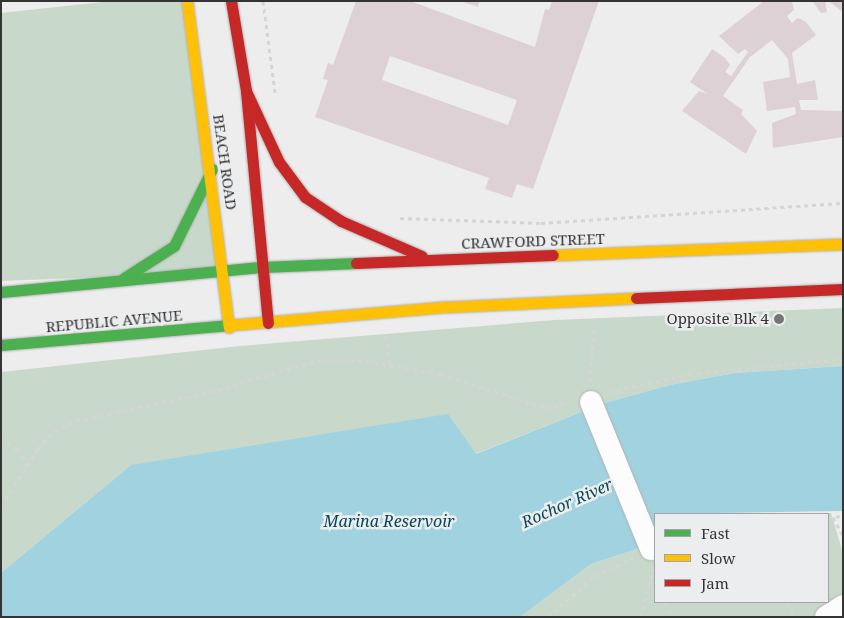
<!DOCTYPE html>
<style>
body{margin:0}
#map{position:relative;width:844px;height:618px;overflow:hidden;background:#ededed;font-family:"Noto Serif",serif}
div>[style]{position:absolute}
[style*='--x']{left:calc(var(--x)*1px);top:calc(var(--y)*1px);width:calc(var(--w)*1px);rotate:calc(var(--a)*1deg)}
.green>*{inset:0;background:#c8d9cb}
.water>*{inset:0;background:#a0d2e0}
.building>*{inset:0;background:#ddd1d5}
.path>*{height:3px;margin-top:-1.5px;transform-origin:0;background:repeating-linear-gradient(90deg,#d5d5d6 0 4px,transparent 0 8px)}
.roads{filter:drop-shadow(0 0 1px #b3b3b3) drop-shadow(0 0 1px #b3b3b3)}
.street>*{height:22px;margin:-11px;padding:0 11px;transform-origin:11px;border-radius:11px;background:#fcfcfc}
.fast>*{height:11px;margin:-5.5px;padding:0 5.5px;transform-origin:5.5px;border-radius:5.5px;background:#4caf50}
.slow>*{height:11px;margin:-5.5px;padding:0 5.5px;transform-origin:5.5px;border-radius:5.5px;background:#ffc107}
.jam>*{height:11px;margin:-5.5px;padding:0 5.5px;transform-origin:5.5px;border-radius:5.5px;background:#c62828}
.dots>*{width:14px;height:14px;translate:-50% -50%;box-sizing:border-box;border:2px solid #ecedee;border-radius:50%}
span{translate:-50% -50%;white-space:nowrap;text-align:center;line-height:1.15;-webkit-text-stroke:5px #ecedee;paint-order:stroke}
.street-label{font-size:15px;color:#343435}
.poi-label{font-size:15px;color:#343435}
.right{translate:-100% -50%;text-align:right}
.water-label{font-size:16px;color:#074858;font-style:italic}
.frame{position:absolute;inset:0;border:2px solid #343435;pointer-events:none}
.legend{position:absolute;left:654px;top:513px;width:175px;height:90px;box-sizing:border-box;background:#ecedee;border:1px solid #a2a3a4;margin:0;padding:6px 9px;list-style:none;font-size:15px;color:#343435}
.legend li{display:flex;align-items:center;gap:10px;height:25px}
.legend b{width:25px;border:1px solid #a2a3a4}
</style>
<div id="map">
<div class="green">
<i style="clip-path:polygon(113px 1px,187px 1px,225px 272px,1px 281px,1px 13px)"></i>
<i style="clip-path:polygon(843px 308px,843px 366px,735px 373px,670px 385px,604px 403px,475px 454px,131px 465px,1px 573px,1px 372px,240px 346px,554px 320px)"></i>
<i style="clip-path:polygon(831px 513px,843px 553px,843px 617px,520px 617px,591px 564px,655px 543px,655px 602px,828px 602px,828px 514px,819px 514px)"></i>
</div>
<div class="water">
<i style="clip-path:polygon(843px 366px,843px 511px,655px 514px,655px 543px,591px 564px,520px 617px,1px 617px,1px 573px,131px 465px,448px 414px,476px 454px,604px 403px,670px 385px,735px 373px)"></i>
</div>
<div class="building">
<i style="clip-path:polygon(evenodd,356px 1px,410px 1px,535px 47px,545px 9px,549px 10px,552px 1px,599px 1px,533px 189px,517px 184px,512px 198px,485px 189px,489px 178px,315px 117px,328px 80px,323px 79px,328px 63px,333px 65px,356px 1px,390px 56px,517px 100px,508px 125px,382px 80px,390px 56px)"></i>
<i style="clip-path:polygon(460px 1px,480px 1px,478px 7px)"></i>
<i style="clip-path:polygon(764px 1px,792px 1px,794px 10px,787px 16px,792px 23px,798px 18px,806px 22px,816px 35px,792px 53px,797px 84px,815px 80px,818px 100px,799px 100px,801px 110px,842px 111px,843px 137px,773px 148px,772px 123px,796px 114px,795px 107px,767px 111px,763px 82px,790px 77px,788px 59px,772px 40px,750px 57px,723px 96px,743px 110px,741px 114px,757px 131px,746px 154px,682px 111px,699px 91px,708px 94px,690px 82px,712px 49px,725px 58px,730px 65px,725px 72px,731px 76px,748px 52px,745px 49px,738px 54px,719px 36px)"></i>
<i style="clip-path:polygon(812px 1px,825px 1px,827px 12px,821px 13px)"></i>
<i style="clip-path:polygon(829px 1px,843px 1px,843px 12px,831px 3px)"></i>
</div>
<div class="path">
<i style="--x:263;--y:1;--w:92;--a:82.5"></i>
<i style="--x:400;--y:218;--w:141;--a:2"></i>
<i style="--x:541;--y:223;--w:303;--a:-3.8"></i>
<i style="--x:386;--y:336;--w:29;--a:82"></i>
<i style="--x:590;--y:381;--w:57;--a:-86"></i>
<i style="--x:609;--y:392;--w:82;--a:-12.7"></i>
<i style="--x:689;--y:374;--w:155;--a:-5.6"></i>
<i style="--x:1;--y:438;--w:19;--a:35"></i>
<i style="--x:17;--y:449;--w:20;--a:60"></i>
<i style="--x:1;--y:506;--w:68;--a:-57"></i>
<i style="--x:38;--y:449;--w:24;--a:-48"></i>
<i style="--x:54;--y:431;--w:24;--a:-24"></i>
<i style="--x:76;--y:421;--w:137;--a:-12.2"></i>
<i style="--x:210;--y:392;--w:114;--a:-16.4"></i>
<i style="--x:319;--y:360;--w:39;--a:0"></i>
<i style="--x:358;--y:360;--w:84;--a:9.6"></i>
<i style="--x:441;--y:374;--w:109;--a:18.1"></i>
<i style="--x:545;--y:408;--w:25;--a:-12"></i>
<i style="--x:828;--y:517;--w:15;--a:-4"></i>
<i style="--x:833;--y:517;--w:21;--a:62"></i>
<i style="--x:665;--y:602;--w:17;--a:65"></i>
<i style="--x:788;--y:602;--w:17;--a:65"></i>
<i style="--x:548;--y:617;--w:62;--a:-41.1"></i>
<i style="--x:595;--y:576;--w:42;--a:-25.3"></i>
<i style="--x:641;--y:617;--w:49;--a:-76"></i>
</div>
<div class="roads">
<div class="street">
<i style="--x:591;--y:402;--w:159;--a:67.8"></i>
<i style="--x:826;--y:617;--w:20;--a:-33"></i>
</div>
<div class="fast">
<i style="--x:124;--y:278;--w:59;--a:-32.6"></i>
<i style="--x:174;--y:246;--w:86;--a:-63.7"></i>
<i style="--x:1;--y:292;--w:263;--a:-5.5"></i>
<i style="--x:263;--y:267;--w:93;--a:-2.5"></i>
<i style="--x:1;--y:345;--w:230;--a:-5"></i>
</div>
<div class="slow">
<i style="--x:187;--y:1;--w:329;--a:82.7"></i>
<i style="--x:553;--y:255;--w:290;--a:-2.2"></i>
<i style="--x:230;--y:325;--w:217;--a:-4.8"></i>
<i style="--x:446;--y:307;--w:190;--a:-2.7"></i>
</div>
<div class="jam">
<i style="--x:231;--y:1;--w:91;--a:80.5"></i>
<i style="--x:246;--y:91;--w:233;--a:84.6"></i>
<i style="--x:246;--y:91;--w:78;--a:65.1"></i>
<i style="--x:279;--y:162;--w:44;--a:53.4"></i>
<i style="--x:305;--y:197;--w:43;--a:33.7"></i>
<i style="--x:341;--y:221;--w:88;--a:23.4"></i>
<i style="--x:356;--y:263;--w:197;--a:-2.3"></i>
<i style="--x:636;--y:298;--w:207;--a:-2.5"></i>
</div>
</div>
<div class="dots">
<i style="left:779px;top:319px;background:#757575"></i>
</div>
<div class="street-label">
<span style="left:225px;top:162px;rotate:82deg">BEACH ROAD</span>
<span style="left:533px;top:241px;rotate:-2deg">CRAWFORD STREET</span>
<span style="left:114px;top:321px;rotate:-5deg">REPUBLIC AVENUE</span>
</div>
<div class="poi-label">
<span class="right" style="left:769px;top:319px">Opposite Blk 4</span>
</div>
<div class="water-label">
<span style="left:567px;top:503px;rotate:-24deg">Rochor River</span>
<span style="left:389px;top:521px">Marina Reservoir</span>
</div>
<div class="frame"></div>
<ul class="legend">
<li><b style="height:6px;background:#4caf50"></b>Fast</li>
<li><b style="height:6px;background:#ffc107"></b>Slow</li>
<li><b style="height:6px;background:#c62828"></b>Jam</li>
</ul>
</div>
